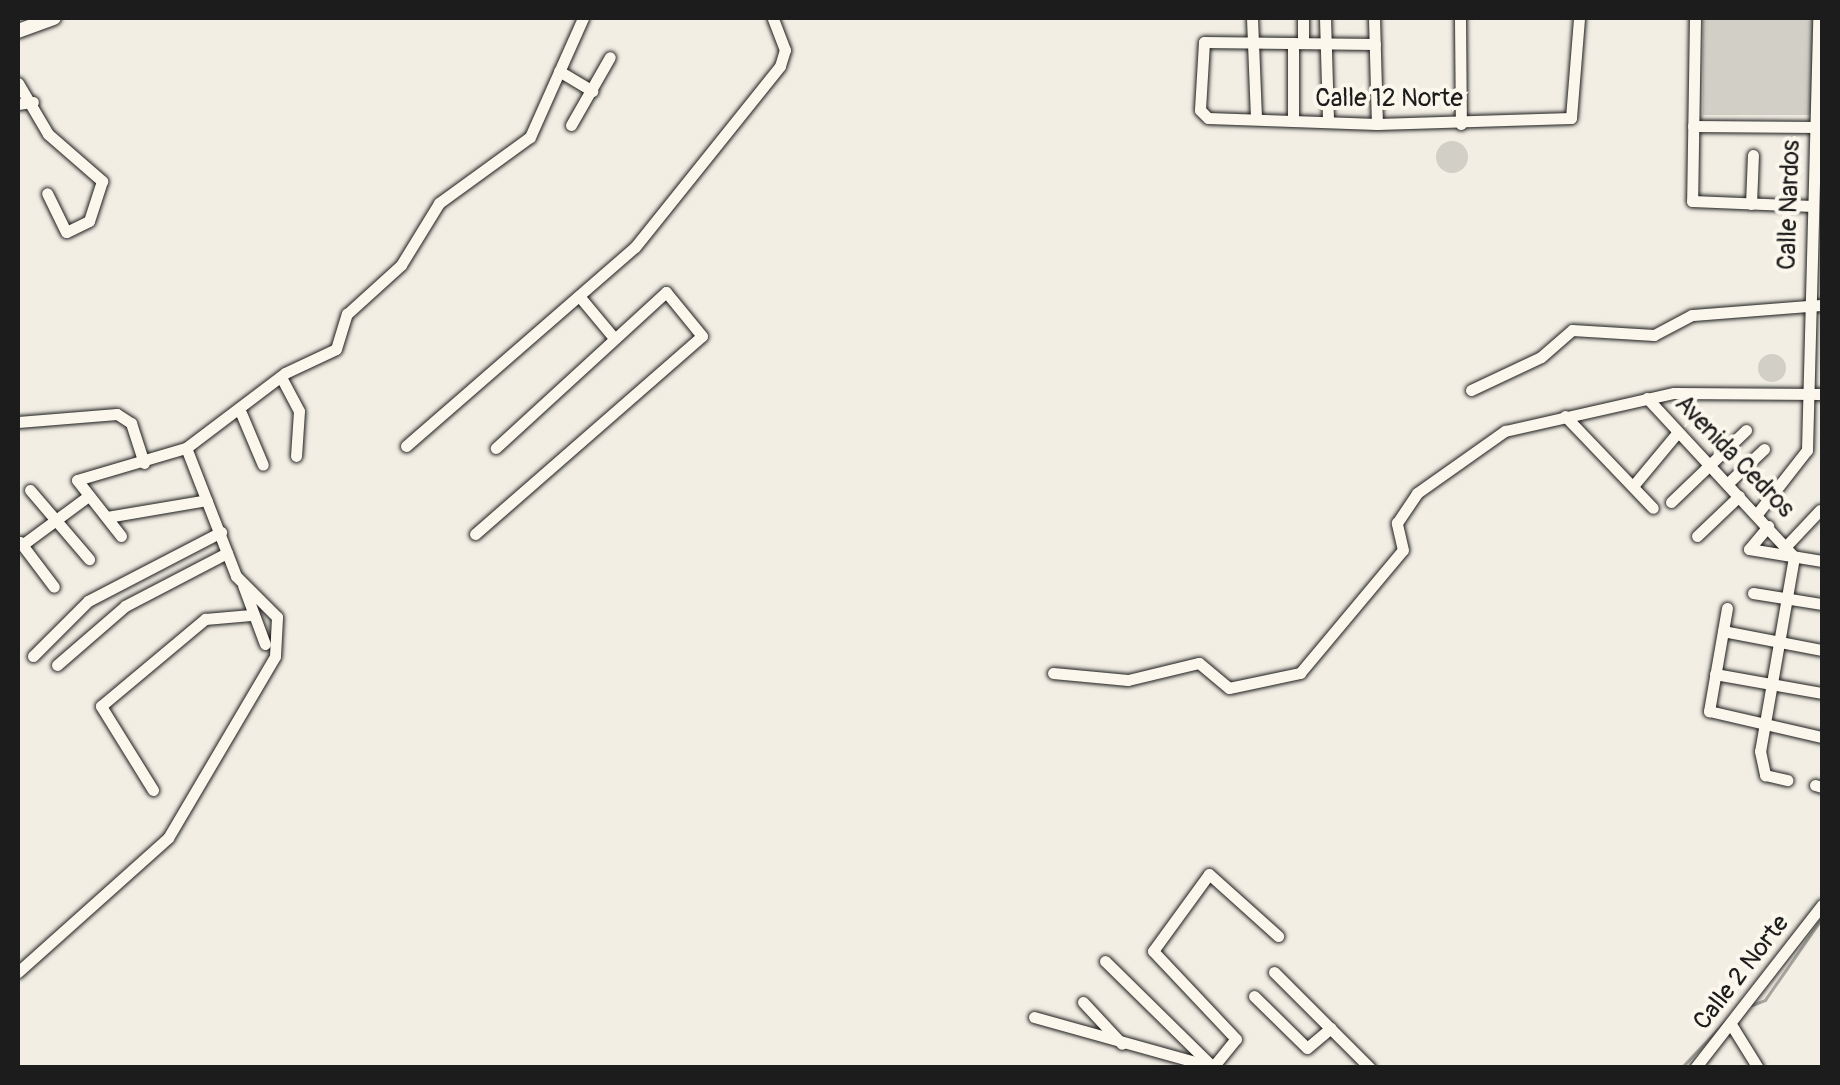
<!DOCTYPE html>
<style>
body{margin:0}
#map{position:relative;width:1840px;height:1085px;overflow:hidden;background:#f2eee4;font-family:Pangolin,sans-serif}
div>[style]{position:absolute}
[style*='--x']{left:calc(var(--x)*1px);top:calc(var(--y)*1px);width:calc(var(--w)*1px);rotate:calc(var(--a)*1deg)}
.green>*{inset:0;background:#d2cfc6;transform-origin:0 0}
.round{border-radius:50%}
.stream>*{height:2.5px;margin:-1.25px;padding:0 1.25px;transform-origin:1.25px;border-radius:1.25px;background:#a9a6a0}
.roads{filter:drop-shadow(0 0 2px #1c1c1c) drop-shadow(0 0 2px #1c1c1c)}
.minor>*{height:11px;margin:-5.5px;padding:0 5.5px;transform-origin:5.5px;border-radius:5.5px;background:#fbf7ec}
.major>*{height:14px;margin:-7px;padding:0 7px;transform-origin:7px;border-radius:7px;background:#fbf7ec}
span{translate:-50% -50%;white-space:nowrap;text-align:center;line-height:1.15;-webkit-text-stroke:8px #fbf7ec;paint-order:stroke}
.street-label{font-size:25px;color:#1c1c1c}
.frame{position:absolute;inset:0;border:20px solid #1c1c1c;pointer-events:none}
</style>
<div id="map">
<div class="green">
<i style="left:1703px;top:18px;width:110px;height:97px"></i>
<i class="round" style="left:1436px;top:141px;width:32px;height:32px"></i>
<i class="round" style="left:1758px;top:354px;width:28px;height:28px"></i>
</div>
<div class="stream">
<i style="--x:1752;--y:1005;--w:14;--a:-21"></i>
<i style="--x:1765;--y:1000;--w:100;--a:-55.2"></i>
<i style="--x:1681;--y:1068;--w:79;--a:-46.5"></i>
</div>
<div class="roads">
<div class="minor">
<i style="--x:1252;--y:18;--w:101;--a:87.7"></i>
<i style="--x:1303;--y:18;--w:25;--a:90"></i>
<i style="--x:1325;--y:18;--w:104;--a:88.3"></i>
<i style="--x:1374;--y:18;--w:106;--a:88.4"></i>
<i style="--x:1460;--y:18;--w:106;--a:89.5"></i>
<i style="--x:1695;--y:18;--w:183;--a:90.9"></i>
<i style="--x:1692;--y:201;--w:121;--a:2.4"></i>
<i style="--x:1293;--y:43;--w:78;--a:90"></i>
<i style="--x:1375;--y:44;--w:171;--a:-179.3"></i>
<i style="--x:1204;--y:42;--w:68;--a:93.4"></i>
<i style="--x:1200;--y:110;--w:11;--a:45"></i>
<i style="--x:1208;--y:118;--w:169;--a:2"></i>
<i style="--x:1377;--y:124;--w:194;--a:-1.8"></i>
<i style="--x:1571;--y:118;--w:100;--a:-85.4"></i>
<i style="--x:559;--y:71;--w:39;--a:31"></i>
<i style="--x:18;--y:83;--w:59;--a:59.5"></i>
<i style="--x:48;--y:134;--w:72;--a:41"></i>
<i style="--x:102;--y:181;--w:42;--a:108"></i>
<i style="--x:89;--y:221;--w:25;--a:154"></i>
<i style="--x:66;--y:232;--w:43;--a:-116"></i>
<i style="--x:18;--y:104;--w:15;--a:-8"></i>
<i style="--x:571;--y:125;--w:78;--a:-60.2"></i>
<i style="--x:1693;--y:126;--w:125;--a:0.5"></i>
<i style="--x:1751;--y:204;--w:49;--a:-87.7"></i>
<i style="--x:579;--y:296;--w:55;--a:50.2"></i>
<i style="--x:281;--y:377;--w:38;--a:62"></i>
<i style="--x:299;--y:411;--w:45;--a:93.8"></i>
<i style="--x:1471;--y:390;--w:77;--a:-25.2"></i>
<i style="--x:1541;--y:357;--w:41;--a:-41.1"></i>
<i style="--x:1572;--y:330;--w:82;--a:3.5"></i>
<i style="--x:1654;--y:335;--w:43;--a:-27.8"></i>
<i style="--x:1692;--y:315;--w:130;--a:-4.4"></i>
<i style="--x:1647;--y:398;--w:217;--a:47.2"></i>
<i style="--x:1794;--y:557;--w:197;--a:99.9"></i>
<i style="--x:1760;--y:751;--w:25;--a:78"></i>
<i style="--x:1765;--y:775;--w:23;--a:13"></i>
<i style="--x:241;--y:413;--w:56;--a:67.1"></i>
<i style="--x:1565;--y:416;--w:127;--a:46.3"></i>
<i style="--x:18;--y:422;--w:99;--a:-4.6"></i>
<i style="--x:117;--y:414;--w:17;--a:33"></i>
<i style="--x:131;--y:423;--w:42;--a:72"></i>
<i style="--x:406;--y:446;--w:303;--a:-41"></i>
<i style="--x:635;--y:247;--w:232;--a:-51.3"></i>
<i style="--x:780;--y:66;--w:17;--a:-73"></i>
<i style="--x:785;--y:50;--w:34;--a:-111"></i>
<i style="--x:1727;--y:484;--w:51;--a:-43.4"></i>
<i style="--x:1633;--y:486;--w:69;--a:-50.3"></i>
<i style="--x:30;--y:490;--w:91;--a:49.5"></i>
<i style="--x:1671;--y:502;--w:104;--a:-43.8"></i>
<i style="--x:1757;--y:514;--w:81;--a:-52"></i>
<i style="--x:1807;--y:450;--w:432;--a:-88.5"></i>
<i style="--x:107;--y:517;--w:101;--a:-9.6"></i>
<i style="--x:475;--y:534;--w:301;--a:-41.1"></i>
<i style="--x:702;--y:336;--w:57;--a:-129.3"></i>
<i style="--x:666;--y:292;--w:231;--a:137.5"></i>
<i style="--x:121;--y:536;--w:71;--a:-128.2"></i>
<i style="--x:77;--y:480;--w:114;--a:-16.4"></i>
<i style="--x:186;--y:448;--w:124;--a:-37.1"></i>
<i style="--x:285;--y:373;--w:56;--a:-25.2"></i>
<i style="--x:336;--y:349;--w:37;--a:-73"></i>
<i style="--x:347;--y:314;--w:73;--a:-42.2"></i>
<i style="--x:401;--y:265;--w:73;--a:-58.5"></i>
<i style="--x:439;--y:203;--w:112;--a:-36"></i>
<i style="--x:530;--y:137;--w:130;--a:-66"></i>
<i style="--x:1697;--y:536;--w:58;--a:-43.6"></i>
<i style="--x:20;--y:542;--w:56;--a:52.9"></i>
<i style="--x:22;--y:545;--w:81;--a:-36.4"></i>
<i style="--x:1787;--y:545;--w:48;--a:-46.7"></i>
<i style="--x:1749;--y:549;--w:74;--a:9.3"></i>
<i style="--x:1749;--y:549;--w:30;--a:-50"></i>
<i style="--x:243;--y:585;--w:63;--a:69.6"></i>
<i style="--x:1753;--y:593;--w:70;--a:9.1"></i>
<i style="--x:1727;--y:608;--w:105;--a:99.9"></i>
<i style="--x:1709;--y:711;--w:116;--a:13"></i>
<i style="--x:1723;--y:631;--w:101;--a:10.9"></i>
<i style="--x:33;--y:656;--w:78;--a:-45"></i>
<i style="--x:88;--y:601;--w:150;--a:-27.4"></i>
<i style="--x:57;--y:665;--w:90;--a:-40.9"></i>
<i style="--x:125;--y:606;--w:115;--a:-27.5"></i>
<i style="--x:1053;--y:673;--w:75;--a:5.3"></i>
<i style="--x:1128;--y:680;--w:73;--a:-13.5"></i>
<i style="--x:1199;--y:663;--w:39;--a:40"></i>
<i style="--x:1229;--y:688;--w:73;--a:-11.9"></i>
<i style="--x:1300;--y:673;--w:160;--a:-50.1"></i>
<i style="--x:1403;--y:550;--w:28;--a:-103"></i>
<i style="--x:1397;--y:523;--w:36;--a:-56"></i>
<i style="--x:1417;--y:493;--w:108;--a:-35.2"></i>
<i style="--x:1505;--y:431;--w:173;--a:-12.7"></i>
<i style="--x:1674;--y:393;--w:148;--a:0.4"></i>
<i style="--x:1715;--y:674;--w:109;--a:10.1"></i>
<i style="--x:1815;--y:785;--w:7;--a:16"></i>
<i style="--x:153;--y:790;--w:99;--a:-121.8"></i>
<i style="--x:101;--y:706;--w:136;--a:-39.9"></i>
<i style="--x:205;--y:619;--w:46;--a:-5"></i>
<i style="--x:1105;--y:961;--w:151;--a:44.5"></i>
<i style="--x:18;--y:972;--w:201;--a:-41.8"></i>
<i style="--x:168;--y:838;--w:211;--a:-59.5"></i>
<i style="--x:275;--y:656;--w:39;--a:-87"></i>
<i style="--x:277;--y:617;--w:58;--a:-135"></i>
<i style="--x:236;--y:576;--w:137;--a:-111.3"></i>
<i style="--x:1274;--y:972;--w:136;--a:45"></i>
<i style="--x:1254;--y:996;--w:74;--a:44.5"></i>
<i style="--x:1307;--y:1048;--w:31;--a:-40"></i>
<i style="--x:1083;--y:1002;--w:57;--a:47.1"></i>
<i style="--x:1034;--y:1017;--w:186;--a:15.6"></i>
<i style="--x:1213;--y:1067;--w:36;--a:-51"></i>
<i style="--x:1236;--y:1039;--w:121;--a:-133.3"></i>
<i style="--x:1153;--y:951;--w:95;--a:-54"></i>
<i style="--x:1209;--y:874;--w:93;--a:41.9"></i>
<i style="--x:1732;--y:1026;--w:49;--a:58.2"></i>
<i style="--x:1695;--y:1068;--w:207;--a:-52.1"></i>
</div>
<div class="major">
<i style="--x:18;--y:31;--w:38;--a:-20"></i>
</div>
</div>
<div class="street-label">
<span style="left:1389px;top:99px">Calle 12 Norte</span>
<span style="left:1790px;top:205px;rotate:-88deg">Calle Nardos</span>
<span style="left:1734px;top:457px;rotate:46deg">Avenida Cedros</span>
<span style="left:1742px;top:973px;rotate:-52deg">Calle 2 Norte</span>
</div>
<div class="frame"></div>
</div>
